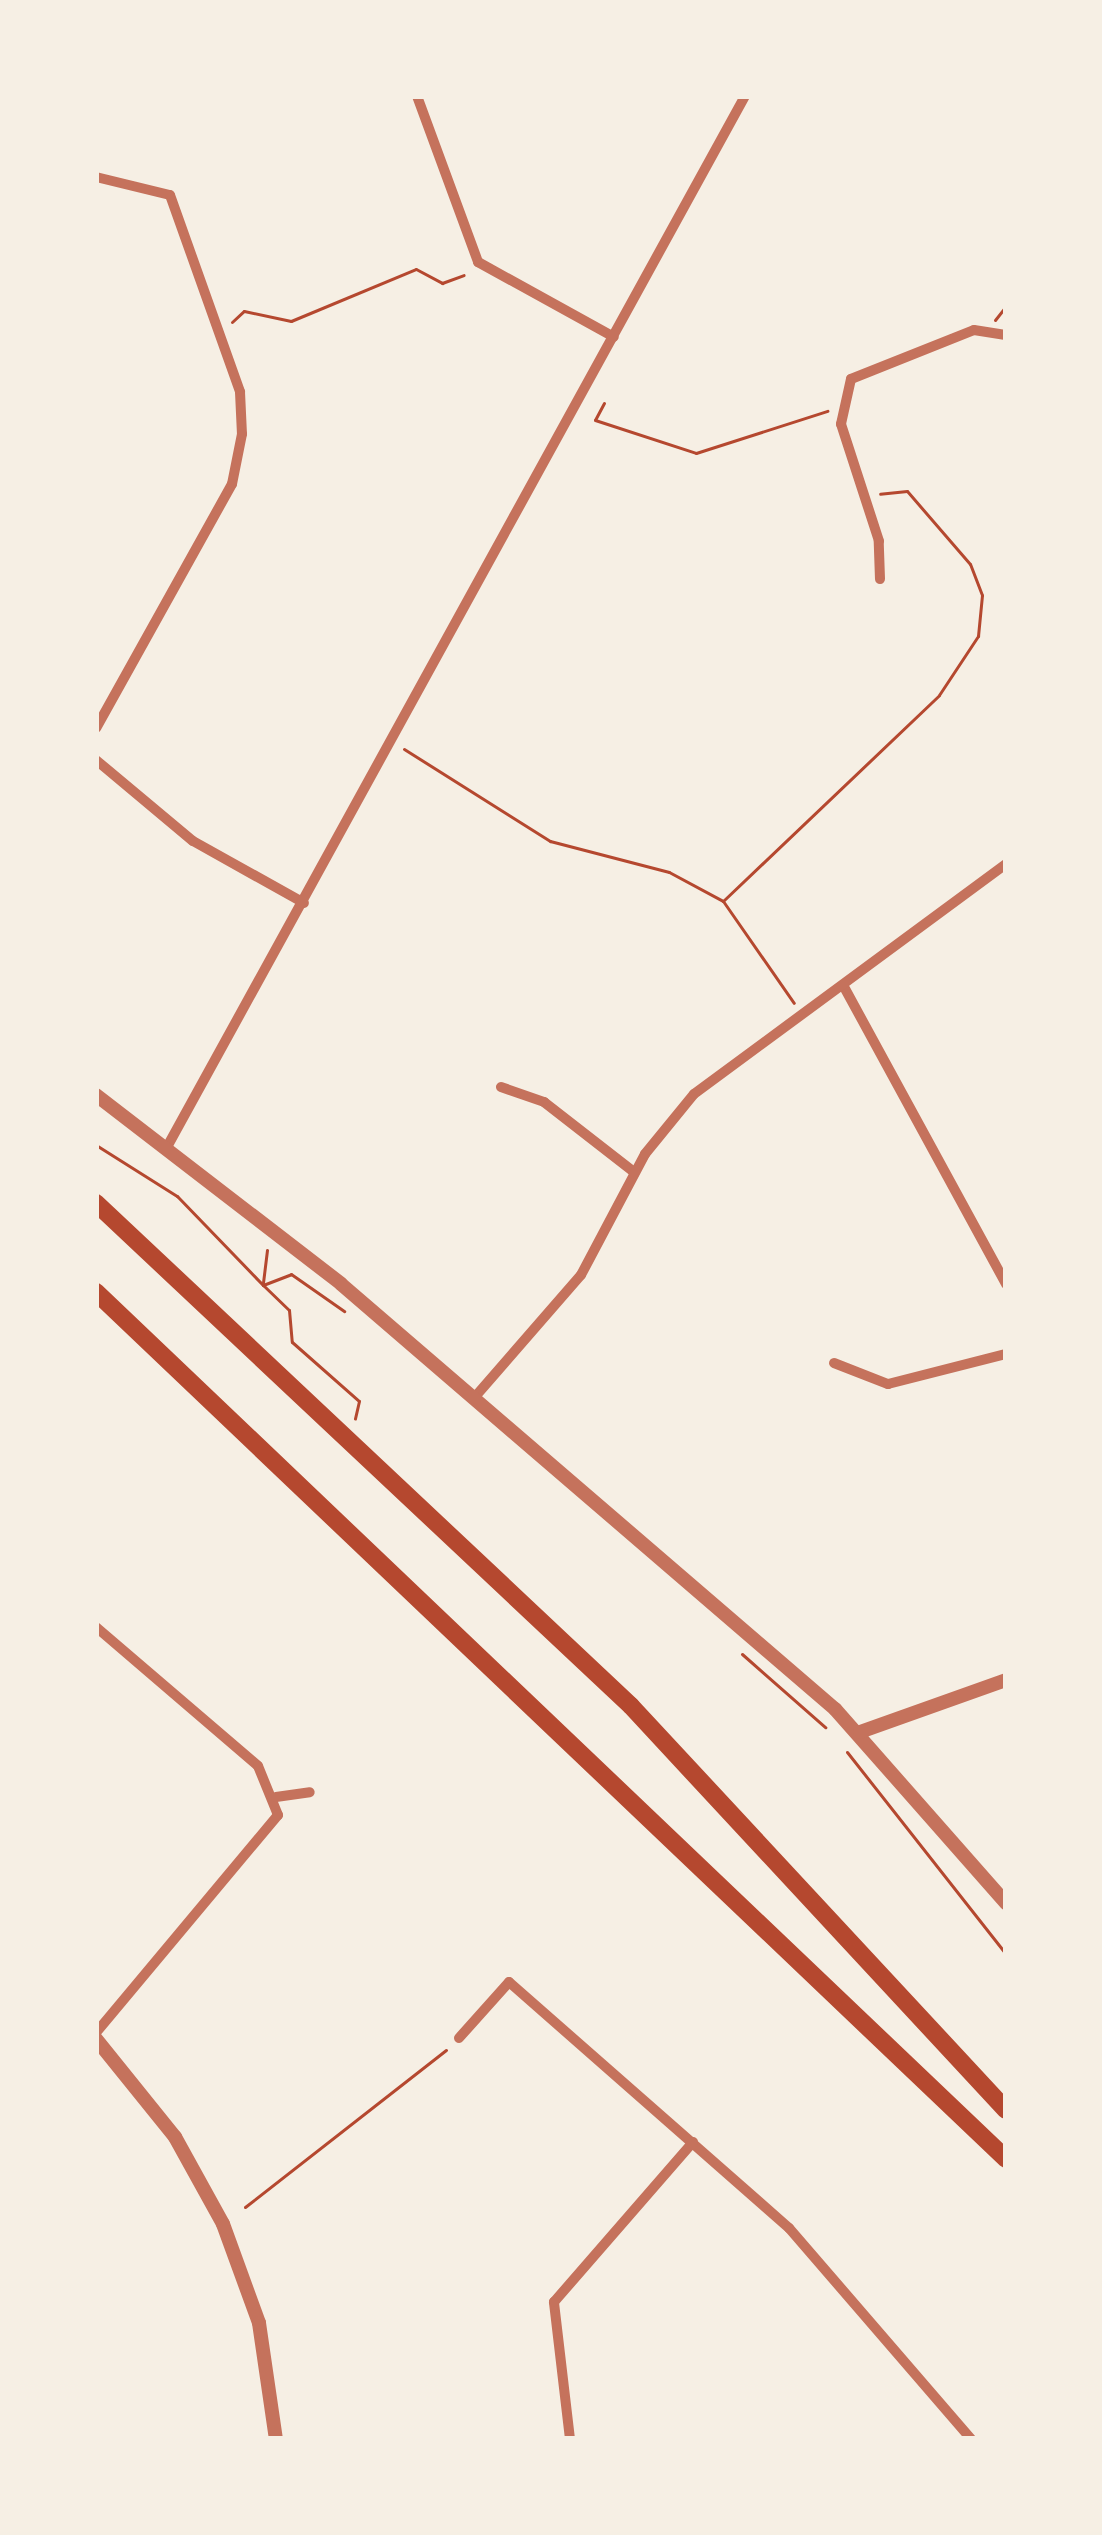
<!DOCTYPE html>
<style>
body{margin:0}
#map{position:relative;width:1102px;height:2535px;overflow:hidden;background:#f6efe4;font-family:Inter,sans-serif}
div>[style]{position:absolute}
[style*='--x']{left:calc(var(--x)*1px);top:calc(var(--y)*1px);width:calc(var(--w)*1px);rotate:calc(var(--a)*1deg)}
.path>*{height:3px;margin:-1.5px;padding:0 1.5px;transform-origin:1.5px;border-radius:1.5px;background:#b5482f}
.minor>*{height:10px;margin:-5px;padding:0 5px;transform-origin:5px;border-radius:5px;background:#c5725c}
.tertiary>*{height:14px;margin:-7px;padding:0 7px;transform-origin:7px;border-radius:7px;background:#c5725c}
.motorway>*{height:18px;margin:-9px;padding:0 9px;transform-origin:9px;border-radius:9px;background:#b5482f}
span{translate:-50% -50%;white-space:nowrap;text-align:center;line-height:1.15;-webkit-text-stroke:12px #f6efe4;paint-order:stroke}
.frame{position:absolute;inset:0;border:99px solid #f6efe4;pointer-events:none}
</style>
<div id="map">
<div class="path">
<i style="--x:995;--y:320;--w:18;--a:-52"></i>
<i style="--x:232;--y:322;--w:16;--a:-43"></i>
<i style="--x:244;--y:311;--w:48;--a:12"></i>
<i style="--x:291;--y:321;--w:135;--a:-22.6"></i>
<i style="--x:416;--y:269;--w:30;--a:28"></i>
<i style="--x:442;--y:283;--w:23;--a:-20"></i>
<i style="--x:604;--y:403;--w:19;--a:118"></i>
<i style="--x:595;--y:420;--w:106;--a:18.1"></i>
<i style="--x:696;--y:453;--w:138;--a:-17.8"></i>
<i style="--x:404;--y:749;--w:173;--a:32.2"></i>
<i style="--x:550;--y:841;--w:123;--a:14.6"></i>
<i style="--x:669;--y:872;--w:61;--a:28.2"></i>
<i style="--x:723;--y:901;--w:124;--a:55.2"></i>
<i style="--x:723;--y:901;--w:298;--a:-43.6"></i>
<i style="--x:939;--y:695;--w:71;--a:-56.5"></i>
<i style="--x:978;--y:636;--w:41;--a:-84.4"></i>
<i style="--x:982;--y:595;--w:33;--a:-111"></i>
<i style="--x:970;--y:564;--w:96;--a:-130.8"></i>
<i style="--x:907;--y:491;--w:27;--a:174"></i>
<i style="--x:96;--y:1145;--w:96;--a:32.2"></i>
<i style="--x:177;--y:1196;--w:124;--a:46"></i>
<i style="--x:263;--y:1285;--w:30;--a:-21"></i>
<i style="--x:291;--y:1274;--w:65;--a:34.9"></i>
<i style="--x:267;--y:1250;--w:35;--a:97"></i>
<i style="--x:263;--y:1285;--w:36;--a:44"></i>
<i style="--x:289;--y:1310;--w:32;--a:85"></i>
<i style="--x:292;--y:1342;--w:89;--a:41.4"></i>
<i style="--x:359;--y:1401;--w:18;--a:103"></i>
<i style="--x:742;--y:1654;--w:111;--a:41.3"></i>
<i style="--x:847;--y:1752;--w:257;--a:51.8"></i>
<i style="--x:245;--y:2207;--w:255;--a:-38"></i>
</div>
<div class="minor">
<i style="--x:417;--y:96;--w:177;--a:69.8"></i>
<i style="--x:478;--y:262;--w:155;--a:28.9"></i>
<i style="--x:96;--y:177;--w:76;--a:13.7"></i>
<i style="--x:170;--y:195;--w:209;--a:70.4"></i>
<i style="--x:240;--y:392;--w:42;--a:87.3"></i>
<i style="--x:242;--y:434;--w:51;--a:101.3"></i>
<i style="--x:232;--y:484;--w:279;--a:119.1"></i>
<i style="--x:880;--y:579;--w:38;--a:-92"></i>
<i style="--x:879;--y:541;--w:123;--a:-108"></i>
<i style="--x:841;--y:424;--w:46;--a:-77.5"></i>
<i style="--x:851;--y:379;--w:132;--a:-21.7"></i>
<i style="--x:974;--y:330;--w:32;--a:9"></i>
<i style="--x:96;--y:760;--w:126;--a:39.9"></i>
<i style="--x:193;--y:841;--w:127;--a:29.2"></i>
<i style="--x:843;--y:985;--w:341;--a:61.4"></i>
<i style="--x:501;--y:1087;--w:46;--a:19.2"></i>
<i style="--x:544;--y:1102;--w:114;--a:37.9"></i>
<i style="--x:167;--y:1147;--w:1199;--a:-61.19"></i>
<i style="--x:834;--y:1363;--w:58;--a:21.3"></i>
<i style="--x:888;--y:1384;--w:122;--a:-14.3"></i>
<i style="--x:474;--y:1398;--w:163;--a:-49"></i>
<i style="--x:581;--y:1275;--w:137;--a:-62.1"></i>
<i style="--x:645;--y:1154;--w:77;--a:-50.8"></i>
<i style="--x:694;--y:1094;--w:388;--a:-36.4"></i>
<i style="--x:96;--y:1627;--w:213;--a:40.6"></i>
<i style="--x:258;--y:1766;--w:53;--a:67.8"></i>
<i style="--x:278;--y:1815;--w:284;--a:129.9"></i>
<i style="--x:276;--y:1797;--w:34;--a:-8"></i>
<i style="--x:459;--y:2038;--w:75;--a:-48.2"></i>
<i style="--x:509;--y:1982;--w:373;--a:41.3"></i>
<i style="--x:789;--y:2228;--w:279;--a:49.2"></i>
<i style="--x:570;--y:2439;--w:138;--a:-96.7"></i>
<i style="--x:554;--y:2302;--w:212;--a:-49"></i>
</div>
<div class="tertiary">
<i style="--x:96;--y:1095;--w:309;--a:37.6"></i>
<i style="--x:341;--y:1284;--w:652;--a:40.71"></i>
<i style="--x:835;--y:1709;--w:259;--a:48.6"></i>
<i style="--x:860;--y:1732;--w:155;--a:-19.6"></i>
<i style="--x:96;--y:2039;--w:126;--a:51.1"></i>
<i style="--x:175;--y:2137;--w:99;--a:61.1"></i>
<i style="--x:223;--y:2224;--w:105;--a:70"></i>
<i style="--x:259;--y:2323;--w:117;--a:81.7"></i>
</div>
<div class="motorway">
<i style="--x:96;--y:1203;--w:734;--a:43.23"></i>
<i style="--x:631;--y:1706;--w:551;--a:47.13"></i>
<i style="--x:96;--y:1292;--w:1257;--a:43.61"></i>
</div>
<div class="frame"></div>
</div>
